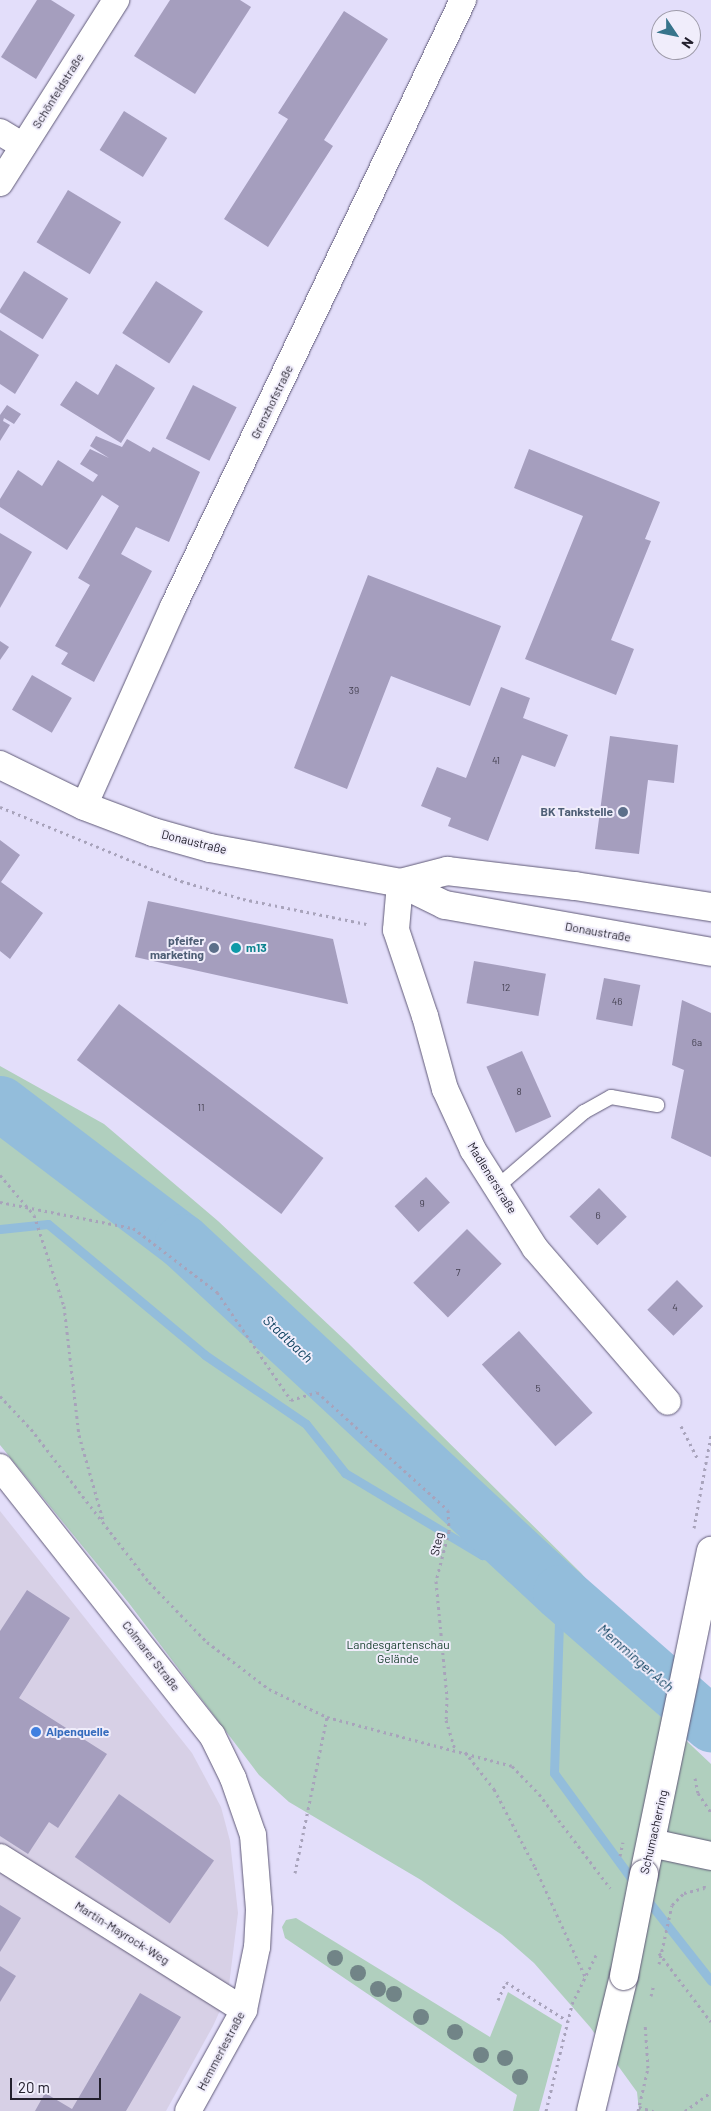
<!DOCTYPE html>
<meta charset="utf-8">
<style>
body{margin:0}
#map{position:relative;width:711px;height:2111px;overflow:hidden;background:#e3defa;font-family:Barlow,sans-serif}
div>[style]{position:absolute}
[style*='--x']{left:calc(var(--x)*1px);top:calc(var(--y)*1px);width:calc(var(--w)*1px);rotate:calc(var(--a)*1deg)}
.commercial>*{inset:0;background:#d7d0e6}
.green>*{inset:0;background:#b0cfbe}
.stream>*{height:9px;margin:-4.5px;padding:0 4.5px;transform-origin:4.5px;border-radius:4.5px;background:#93bddb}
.river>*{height:55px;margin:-27.5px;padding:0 27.5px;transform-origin:27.5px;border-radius:27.5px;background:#93bddb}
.building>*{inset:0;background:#a59ebe;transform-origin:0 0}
.path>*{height:3px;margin-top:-1.5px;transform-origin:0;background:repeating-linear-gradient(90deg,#a8a3bb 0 2.5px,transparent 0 6.5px)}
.roads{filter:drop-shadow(0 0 1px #605a77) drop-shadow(0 0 1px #605a77)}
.service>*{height:14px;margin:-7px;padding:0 7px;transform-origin:7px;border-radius:7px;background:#fff}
.minor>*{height:26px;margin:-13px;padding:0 13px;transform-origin:13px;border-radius:13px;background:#fff}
.tertiary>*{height:28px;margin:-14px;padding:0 14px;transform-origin:14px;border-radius:14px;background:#fff}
.secondary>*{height:28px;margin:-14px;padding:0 14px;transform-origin:14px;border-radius:14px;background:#fff}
.path-bridge>*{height:3px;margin-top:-1.5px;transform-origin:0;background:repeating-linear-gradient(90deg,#a8a3bb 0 2.5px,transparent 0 6.5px)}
.bridges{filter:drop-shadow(0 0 1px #605a77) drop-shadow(0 0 1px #605a77)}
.secondary-bridge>*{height:28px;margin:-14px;padding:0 14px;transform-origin:14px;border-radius:14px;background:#fff}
.trees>*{width:16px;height:16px;margin:-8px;border-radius:50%;background:#718487}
.dots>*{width:14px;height:14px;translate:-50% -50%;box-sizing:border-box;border:2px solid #f0edfb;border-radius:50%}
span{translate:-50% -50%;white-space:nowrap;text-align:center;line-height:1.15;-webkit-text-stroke:4px #f0edfb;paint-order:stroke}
.number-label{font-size:10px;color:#444051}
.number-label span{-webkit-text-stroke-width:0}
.street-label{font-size:12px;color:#23202d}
.service-label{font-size:12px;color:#4e5e75;font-weight:700}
.right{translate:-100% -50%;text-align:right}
.culture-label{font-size:12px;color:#0d838f;font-weight:700}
.left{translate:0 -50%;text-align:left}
.park-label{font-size:12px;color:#133b29}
.shop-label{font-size:12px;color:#366cbe;font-weight:700}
.water-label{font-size:14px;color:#0c405e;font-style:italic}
.north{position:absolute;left:651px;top:10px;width:50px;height:50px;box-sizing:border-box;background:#f0edfb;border:1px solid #9e9ba9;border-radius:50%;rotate:124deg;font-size:14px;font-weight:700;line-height:20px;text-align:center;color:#23202d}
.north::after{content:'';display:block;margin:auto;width:18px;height:22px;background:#37748b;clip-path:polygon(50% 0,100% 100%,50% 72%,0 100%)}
.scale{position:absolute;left:10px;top:2078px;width:91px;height:22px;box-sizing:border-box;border:2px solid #23202d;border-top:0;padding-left:6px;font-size:15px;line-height:18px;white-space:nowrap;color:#23202d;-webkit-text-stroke:4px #f0edfb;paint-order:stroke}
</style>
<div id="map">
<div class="commercial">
<i style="clip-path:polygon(0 1511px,192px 1753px,221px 1807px,230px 1841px,238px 1913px,228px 1993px,213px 2026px,166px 2111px,0 2111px)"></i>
</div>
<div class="green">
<i style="clip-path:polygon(0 1066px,104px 1124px,218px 1221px,348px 1343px,581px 1573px,612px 1609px,627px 1639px,639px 1696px,711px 1764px,711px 2111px,639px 2111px,637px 2092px,590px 2027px,534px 1963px,502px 1935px,421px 1880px,289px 1802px,259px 1775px,128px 1602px,0 1445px)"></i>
<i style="clip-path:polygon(296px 1918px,490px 2037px,508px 1992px,562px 2025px,539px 2111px,513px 2111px,517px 2095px,285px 1938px,282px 1927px,286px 1920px)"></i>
</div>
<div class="stream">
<i style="--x:0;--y:1229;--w:48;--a:-5.9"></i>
<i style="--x:48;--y:1224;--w:204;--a:39.8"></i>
<i style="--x:205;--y:1355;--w:122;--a:34.3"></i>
<i style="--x:306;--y:1424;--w:63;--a:51.5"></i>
<i style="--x:345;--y:1473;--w:160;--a:30.9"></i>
<i style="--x:482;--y:1555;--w:40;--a:2.9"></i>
<i style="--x:560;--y:1592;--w:181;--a:91.9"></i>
<i style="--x:554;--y:1773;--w:139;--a:53.8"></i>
<i style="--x:645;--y:1897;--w:107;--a:51.8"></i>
</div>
<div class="river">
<i style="--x:0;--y:1103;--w:228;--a:37.2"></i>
<i style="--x:182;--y:1241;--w:516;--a:42.88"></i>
<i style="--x:560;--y:1592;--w:201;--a:41.2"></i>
</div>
<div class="building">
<i style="clip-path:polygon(37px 0,51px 0,75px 15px,36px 79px,1px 57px)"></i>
<i style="clip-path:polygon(170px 0,240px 0,251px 7px,195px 94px,134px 56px)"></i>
<i style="clip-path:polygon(344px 11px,388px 39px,324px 140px,333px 146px,268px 247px,224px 219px,288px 119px,278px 113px)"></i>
<i style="left:124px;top:111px;width:51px;height:46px;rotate:32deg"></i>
<i style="left:68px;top:190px;width:62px;height:61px;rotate:31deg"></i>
<i style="left:24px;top:271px;width:52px;height:48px;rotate:32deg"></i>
<i style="left:156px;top:281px;width:56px;height:62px;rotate:33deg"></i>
<i style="clip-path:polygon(0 330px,39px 355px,15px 394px,0 384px)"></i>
<i style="clip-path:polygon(116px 364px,155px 388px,121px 443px,60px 405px,76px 381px,98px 395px)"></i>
<i style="left:193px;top:385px;width:49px;height:60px;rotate:27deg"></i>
<i style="clip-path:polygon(7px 405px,21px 414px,14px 424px,4px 418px,3px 421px,10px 425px,0 441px,0 415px)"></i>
<i style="clip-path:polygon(96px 436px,122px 447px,127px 439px,150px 452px,153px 447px,200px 472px,169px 542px,136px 527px,121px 554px,152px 571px,94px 682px,61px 664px,68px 653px,55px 646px,90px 585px,78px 578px,119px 506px,102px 495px,67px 550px,0 507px,0 499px,18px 470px,42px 486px,58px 460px,93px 482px,98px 475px,80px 464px,90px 449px,109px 458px,90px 446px)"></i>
<i style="clip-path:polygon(529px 449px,660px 502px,645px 539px,651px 541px,611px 640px,634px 649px,616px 695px,525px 659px,583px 516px,514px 488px)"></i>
<i style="clip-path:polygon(0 533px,32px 552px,0 608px)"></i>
<i style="clip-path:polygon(368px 575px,501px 626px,470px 706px,391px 676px,347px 789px,294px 768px)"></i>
<i style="clip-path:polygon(0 641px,9px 647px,0 660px)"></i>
<i style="left:32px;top:675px;width:46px;height:40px;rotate:30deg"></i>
<i style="clip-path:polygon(501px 687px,530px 698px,523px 718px,568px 735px,555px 767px,522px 755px,488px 841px,448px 826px,451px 818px,421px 806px,437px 767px,466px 778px)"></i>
<i style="clip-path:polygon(610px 736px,678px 745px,674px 783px,648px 780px,639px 854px,595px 849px)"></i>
<i style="clip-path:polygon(0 840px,20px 855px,1px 882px,43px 913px,10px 959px,0 951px)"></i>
<i style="clip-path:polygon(148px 901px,333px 939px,348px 1004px,135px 957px)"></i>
<i style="left:474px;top:961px;width:73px;height:43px;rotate:10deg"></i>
<i style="left:604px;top:978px;width:37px;height:42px;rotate:11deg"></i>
<i style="clip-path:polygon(682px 1000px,711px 1013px,711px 1157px,671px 1138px,684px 1070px,672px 1065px)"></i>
<i style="left:119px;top:1004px;width:256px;height:70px;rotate:37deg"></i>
<i style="left:522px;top:1051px;width:72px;height:39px;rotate:66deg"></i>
<i style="left:426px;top:1177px;width:35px;height:43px;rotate:47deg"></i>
<i style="left:599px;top:1188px;width:40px;height:41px;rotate:46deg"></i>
<i style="left:467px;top:1229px;width:49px;height:76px;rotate:45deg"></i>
<i style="left:677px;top:1280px;width:37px;height:42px;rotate:45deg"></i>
<i style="left:519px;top:1331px;width:110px;height:50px;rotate:48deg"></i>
<i style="clip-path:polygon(27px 1590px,70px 1618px,19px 1698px,107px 1754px,58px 1828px,49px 1822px,28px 1854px,0 1836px,0 1631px)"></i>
<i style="left:119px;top:1794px;width:116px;height:77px;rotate:35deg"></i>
<i style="clip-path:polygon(0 1905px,21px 1918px,0 1952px)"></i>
<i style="clip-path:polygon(0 1966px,16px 1976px,0 2002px)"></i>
<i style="clip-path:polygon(140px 1993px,181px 2017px,126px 2111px,35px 2111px,45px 2093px,72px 2109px)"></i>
</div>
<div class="path">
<i style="--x:0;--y:807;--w:196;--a:22.2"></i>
<i style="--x:181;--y:881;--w:65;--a:16.2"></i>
<i style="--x:243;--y:899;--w:126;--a:11.4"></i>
<i style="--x:0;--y:1175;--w:52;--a:49.6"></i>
<i style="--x:34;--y:1215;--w:96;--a:71.8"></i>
<i style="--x:64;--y:1306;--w:130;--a:83.4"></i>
<i style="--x:79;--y:1435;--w:88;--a:74.2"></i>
<i style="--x:0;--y:1202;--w:136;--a:11.1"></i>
<i style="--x:133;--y:1228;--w:106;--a:37.3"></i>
<i style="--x:217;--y:1292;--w:131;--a:55.6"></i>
<i style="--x:291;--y:1400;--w:27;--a:-17"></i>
<i style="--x:317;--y:1392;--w:176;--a:42"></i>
<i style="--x:448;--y:1510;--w:21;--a:87"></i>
<i style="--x:449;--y:1531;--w:52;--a:104.6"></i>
<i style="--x:436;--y:1581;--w:117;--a:84.6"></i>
<i style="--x:447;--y:1697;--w:23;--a:92"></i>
<i style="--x:446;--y:1720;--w:30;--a:73"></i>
<i style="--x:0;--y:1396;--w:45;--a:46.8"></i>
<i style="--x:31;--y:1429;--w:193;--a:52.4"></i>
<i style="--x:149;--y:1582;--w:83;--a:46"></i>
<i style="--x:207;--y:1642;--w:78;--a:37.2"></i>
<i style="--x:269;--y:1689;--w:64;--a:25.8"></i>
<i style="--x:327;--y:1717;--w:191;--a:14.8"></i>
<i style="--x:512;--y:1766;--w:39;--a:46"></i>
<i style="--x:539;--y:1794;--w:118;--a:52.9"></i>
<i style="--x:681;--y:1426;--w:37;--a:63"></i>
<i style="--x:694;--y:1528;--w:95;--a:-79.6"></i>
<i style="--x:465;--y:1752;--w:47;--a:51.9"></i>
<i style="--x:494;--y:1789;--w:88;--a:62.3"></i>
<i style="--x:535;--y:1867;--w:120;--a:65.4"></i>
<i style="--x:695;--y:1778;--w:15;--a:79"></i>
<i style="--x:698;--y:1793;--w:23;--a:56"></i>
<i style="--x:295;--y:1873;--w:159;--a:-78.4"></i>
<i style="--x:672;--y:1905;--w:17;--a:-45"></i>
<i style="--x:684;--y:1893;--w:21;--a:-14"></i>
<i style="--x:704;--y:1888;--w:5;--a:-79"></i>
<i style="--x:659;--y:1953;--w:86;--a:53"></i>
<i style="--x:498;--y:2000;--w:20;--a:-66"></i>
<i style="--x:506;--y:1982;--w:73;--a:32.2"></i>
<i style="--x:639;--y:2107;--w:15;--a:16"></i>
<i style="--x:546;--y:2111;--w:110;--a:-76.3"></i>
<i style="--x:572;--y:2004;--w:57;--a:-63.9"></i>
<i style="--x:638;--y:2111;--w:44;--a:-76.9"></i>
<i style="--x:648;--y:2068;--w:45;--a:-93.8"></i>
<i style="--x:685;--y:2111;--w:32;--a:-36"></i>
</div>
<div class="roads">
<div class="service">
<i style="--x:497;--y:1187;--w:115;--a:-40.8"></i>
<i style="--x:584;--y:1112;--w:31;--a:-29"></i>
<i style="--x:611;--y:1097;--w:47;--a:9.9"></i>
</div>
<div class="minor">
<i style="--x:0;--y:132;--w:27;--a:31"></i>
<i style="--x:0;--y:183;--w:217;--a:-57.6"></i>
<i style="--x:84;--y:806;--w:218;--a:-65.9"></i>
<i style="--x:173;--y:607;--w:673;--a:-64.46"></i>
<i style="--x:400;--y:883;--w:47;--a:94.9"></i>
<i style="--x:396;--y:930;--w:91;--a:71.4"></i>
<i style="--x:425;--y:1016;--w:76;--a:74.7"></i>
<i style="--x:445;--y:1089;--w:67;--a:65.3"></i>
<i style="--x:473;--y:1150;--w:116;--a:57.7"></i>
<i style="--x:535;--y:1248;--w:203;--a:49.2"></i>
<i style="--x:0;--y:1467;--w:342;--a:51.7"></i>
<i style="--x:212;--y:1735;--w:48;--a:64"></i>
<i style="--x:233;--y:1778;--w:60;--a:70.7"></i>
<i style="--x:253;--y:1835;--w:75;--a:85.4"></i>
<i style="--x:259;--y:1910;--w:37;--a:93"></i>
<i style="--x:257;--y:1947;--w:64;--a:101.7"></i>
<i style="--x:244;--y:2010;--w:115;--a:119"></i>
<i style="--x:0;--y:1857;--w:288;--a:32.1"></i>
</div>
<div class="tertiary">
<i style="--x:0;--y:765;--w:93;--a:26"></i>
<i style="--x:84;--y:806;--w:74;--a:20.6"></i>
<i style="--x:153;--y:832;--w:59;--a:15.7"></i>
<i style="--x:210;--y:848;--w:193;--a:10.4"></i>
<i style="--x:400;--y:883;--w:50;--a:26.1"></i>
<i style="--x:445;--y:905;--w:270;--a:10"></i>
<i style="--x:400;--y:883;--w:49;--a:-14.3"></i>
<i style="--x:447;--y:871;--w:129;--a:6.7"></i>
<i style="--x:575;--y:886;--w:138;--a:8.8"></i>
<i style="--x:651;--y:1843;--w:61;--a:12.2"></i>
</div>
<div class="secondary">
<i style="--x:644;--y:1874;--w:330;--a:-78.3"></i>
<i style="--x:591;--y:2111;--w:139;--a:-76.3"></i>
</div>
</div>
<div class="path-bridge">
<i style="--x:620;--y:1856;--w:14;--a:-78"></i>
<i style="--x:659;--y:1964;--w:60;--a:-77.6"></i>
<i style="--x:651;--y:1996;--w:12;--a:-76"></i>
</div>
<div class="bridges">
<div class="secondary-bridge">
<i style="--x:624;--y:1976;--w:104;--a:-78.9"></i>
</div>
</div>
<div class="trees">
<i style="left:335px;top:1958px"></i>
<i style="left:358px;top:1973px"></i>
<i style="left:378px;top:1989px"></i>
<i style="left:394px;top:1994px"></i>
<i style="left:421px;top:2017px"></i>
<i style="left:455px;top:2032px"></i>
<i style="left:481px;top:2055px"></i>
<i style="left:505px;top:2058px"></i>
<i style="left:520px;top:2077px"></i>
</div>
<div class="dots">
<i style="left:623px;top:812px;background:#5c6f8a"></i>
<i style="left:214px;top:948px;background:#5c6f8a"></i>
<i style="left:236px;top:948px;background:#0f9aa8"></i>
<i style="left:36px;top:1732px;background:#3f7fe0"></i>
</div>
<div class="number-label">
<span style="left:354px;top:691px">39</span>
<span style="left:496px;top:761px">41</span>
<span style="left:506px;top:988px">12</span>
<span style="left:617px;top:1002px">46</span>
<span style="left:697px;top:1043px">6a</span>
<span style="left:519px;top:1092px">8</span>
<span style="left:201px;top:1108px">11</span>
<span style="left:422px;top:1204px">9</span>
<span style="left:598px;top:1216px">6</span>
<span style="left:458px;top:1273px">7</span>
<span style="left:675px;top:1308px">4</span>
<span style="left:538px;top:1389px">5</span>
</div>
<div class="street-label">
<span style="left:58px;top:91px;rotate:-58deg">Schönfeldstraße</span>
<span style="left:272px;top:402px;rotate:-64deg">Grenzhofstraße</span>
<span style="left:194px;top:842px;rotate:14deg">Donaustraße</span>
<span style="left:598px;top:932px;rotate:10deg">Donaustraße</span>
<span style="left:492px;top:1178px;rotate:58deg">Madlenerstraße</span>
<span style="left:437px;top:1544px;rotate:-78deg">Steg</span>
<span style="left:151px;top:1656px;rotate:52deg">Colmarer Straße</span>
<span style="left:654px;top:1832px;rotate:-77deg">Schumacherring</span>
<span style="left:122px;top:1933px;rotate:32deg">Martin-Mayrock-Weg</span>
<span style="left:221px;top:2051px;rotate:-62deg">Hemmerlestraße</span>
</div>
<div class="service-label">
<span class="right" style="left:613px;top:812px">BK Tankstelle</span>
<span class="right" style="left:204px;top:948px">pfeifer<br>marketing</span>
</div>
<div class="culture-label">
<span class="left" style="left:246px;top:948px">m13</span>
</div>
<div class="park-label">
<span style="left:398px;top:1652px">Landesgartenschau<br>Gelände</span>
</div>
<div class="shop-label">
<span class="left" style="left:46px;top:1732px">Alpenquelle</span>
</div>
<div class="water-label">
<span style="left:288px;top:1339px;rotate:43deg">Stadtbach</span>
<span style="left:636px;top:1658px;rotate:41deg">Memminger Ach</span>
</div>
<div class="north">N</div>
<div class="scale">20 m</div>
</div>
